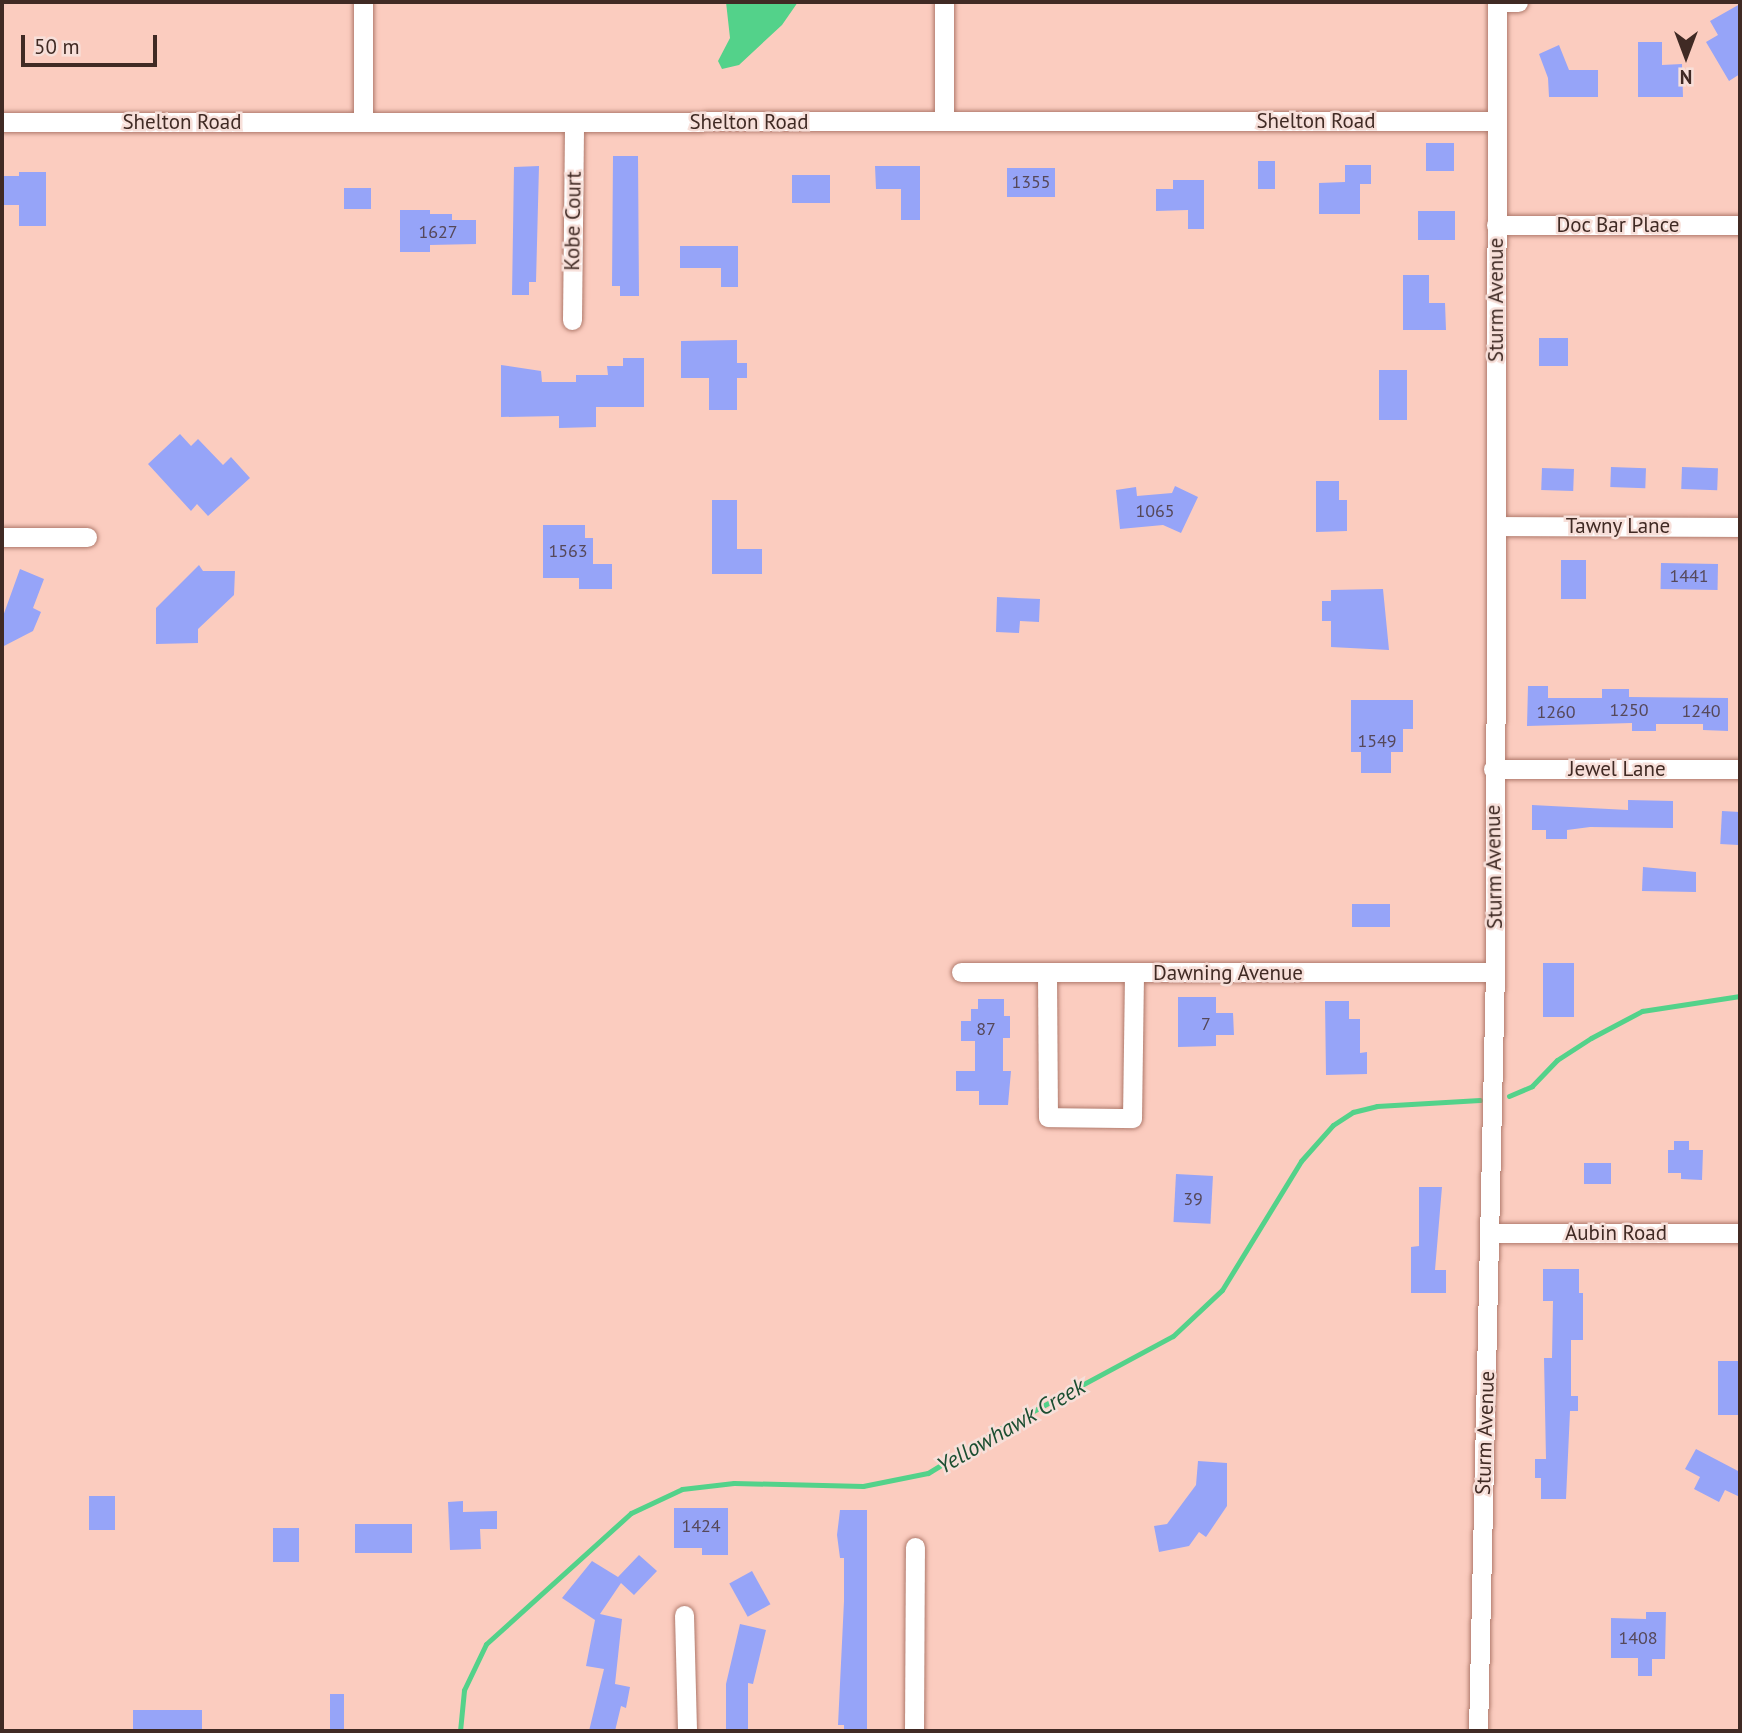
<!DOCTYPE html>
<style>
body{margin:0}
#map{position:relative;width:1742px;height:1733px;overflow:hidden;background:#fbccbf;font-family:"PT Sans",sans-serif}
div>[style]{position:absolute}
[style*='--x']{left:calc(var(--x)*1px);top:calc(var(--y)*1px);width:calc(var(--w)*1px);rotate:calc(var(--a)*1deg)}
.water>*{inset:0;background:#53d28a}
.stream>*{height:5px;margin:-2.5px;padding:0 2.5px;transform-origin:2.5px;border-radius:2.5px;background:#53d28a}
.building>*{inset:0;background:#96a4f8;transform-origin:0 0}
.roads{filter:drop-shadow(0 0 2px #af796b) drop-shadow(0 0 2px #af796b)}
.street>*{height:19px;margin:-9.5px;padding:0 9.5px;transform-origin:9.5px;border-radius:9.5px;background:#fff}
span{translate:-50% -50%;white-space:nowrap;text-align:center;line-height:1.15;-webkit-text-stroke:5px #f7dfd9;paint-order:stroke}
.number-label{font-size:18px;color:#564859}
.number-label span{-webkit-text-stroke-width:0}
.street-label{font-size:21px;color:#402a24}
.water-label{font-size:23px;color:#1b4e31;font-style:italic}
.frame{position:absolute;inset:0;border:4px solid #402a24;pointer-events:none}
.north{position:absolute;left:1651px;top:21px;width:70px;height:70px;-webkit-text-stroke:5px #f7dfd9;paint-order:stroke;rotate:180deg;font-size:19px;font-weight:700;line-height:28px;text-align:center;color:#402a24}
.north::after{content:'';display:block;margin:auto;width:24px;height:32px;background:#402a24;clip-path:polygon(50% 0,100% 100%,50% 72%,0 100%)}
.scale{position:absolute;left:21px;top:35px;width:136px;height:32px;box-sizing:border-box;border:4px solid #402a24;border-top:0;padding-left:9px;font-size:21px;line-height:24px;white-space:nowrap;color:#402a24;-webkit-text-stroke:5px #f7dfd9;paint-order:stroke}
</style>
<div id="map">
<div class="water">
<i style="clip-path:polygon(726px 2px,798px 2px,782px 25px,739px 65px,722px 69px,718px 61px,730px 38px)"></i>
</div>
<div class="stream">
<i style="--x:1509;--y:1096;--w:25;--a:-23"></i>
<i style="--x:1532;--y:1086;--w:36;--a:-46"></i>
<i style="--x:1557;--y:1060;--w:40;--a:-32.9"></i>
<i style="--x:1591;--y:1038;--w:58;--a:-27.9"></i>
<i style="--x:1642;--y:1011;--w:99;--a:-8.7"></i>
<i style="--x:460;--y:1731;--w:41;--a:-84.4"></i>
<i style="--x:464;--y:1690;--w:51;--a:-64.4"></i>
<i style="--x:486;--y:1644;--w:195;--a:-42.1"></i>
<i style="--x:631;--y:1513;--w:56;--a:-25.2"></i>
<i style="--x:682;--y:1489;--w:52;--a:-6.6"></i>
<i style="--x:734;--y:1483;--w:129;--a:1.3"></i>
<i style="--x:863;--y:1486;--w:66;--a:-11.3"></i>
<i style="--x:928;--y:1473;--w:84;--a:-31.4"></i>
<i style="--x:1000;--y:1429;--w:196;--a:-28.3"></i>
<i style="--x:1173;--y:1336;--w:67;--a:-43.2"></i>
<i style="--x:1222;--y:1290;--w:151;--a:-58.5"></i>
<i style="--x:1301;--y:1161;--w:48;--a:-48.4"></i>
<i style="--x:1333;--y:1125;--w:24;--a:-33"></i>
<i style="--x:1353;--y:1112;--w:25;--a:-14"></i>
<i style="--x:1377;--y:1106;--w:103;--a:-3.3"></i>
</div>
<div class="building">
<i style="clip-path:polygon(1740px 4px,1740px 74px,1729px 81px,1706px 42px,1718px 35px,1710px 21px)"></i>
<i style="clip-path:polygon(1638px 42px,1662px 42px,1662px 65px,1682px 64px,1683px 97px,1638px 97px)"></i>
<i style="clip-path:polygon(1559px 45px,1569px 70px,1598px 70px,1598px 97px,1549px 97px,1548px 78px,1539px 54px)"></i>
<i style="left:1426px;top:143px;width:28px;height:28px"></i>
<i style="clip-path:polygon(613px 156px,638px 156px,639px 296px,620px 296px,620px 286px,612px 286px)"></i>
<i style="left:1258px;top:161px;width:17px;height:28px"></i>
<i style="clip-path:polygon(1345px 165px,1371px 165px,1371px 184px,1360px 184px,1360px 214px,1319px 214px,1319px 183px,1345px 182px)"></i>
<i style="clip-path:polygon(539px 166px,536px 282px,529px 282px,529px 295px,512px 295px,514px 167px)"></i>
<i style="clip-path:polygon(875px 166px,920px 166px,920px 220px,901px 220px,901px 189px,876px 189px)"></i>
<i style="left:1007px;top:168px;width:48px;height:29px"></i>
<i style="clip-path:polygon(19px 172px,46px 172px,46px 226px,19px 226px,19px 205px,2px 205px,2px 176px,19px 176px)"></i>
<i style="left:792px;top:175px;width:38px;height:28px"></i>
<i style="clip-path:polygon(1173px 180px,1204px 180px,1204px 229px,1188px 229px,1188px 210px,1156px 211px,1156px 189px,1173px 189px)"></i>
<i style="left:344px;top:188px;width:27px;height:21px"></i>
<i style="clip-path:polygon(400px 210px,430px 210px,430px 214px,452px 214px,452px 220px,476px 220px,476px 244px,430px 245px,430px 252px,400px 252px)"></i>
<i style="left:1418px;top:211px;width:37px;height:29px"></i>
<i style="clip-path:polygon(680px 246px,738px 246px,738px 287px,721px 287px,721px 268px,680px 268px)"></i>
<i style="clip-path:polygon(1403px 275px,1429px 275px,1429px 303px,1445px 303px,1446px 330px,1403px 330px)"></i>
<i style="left:1539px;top:338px;width:29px;height:28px"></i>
<i style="clip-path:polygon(737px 340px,737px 363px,747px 363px,747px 378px,737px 378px,737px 410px,709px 410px,709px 378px,681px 378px,681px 341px)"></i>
<i style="clip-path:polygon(623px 358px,644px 358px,644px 407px,596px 407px,596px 427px,559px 428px,559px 416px,501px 417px,501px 365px,541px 371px,542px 382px,576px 382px,576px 375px,608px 375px,607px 366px,623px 366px)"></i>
<i style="left:1407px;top:370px;width:50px;height:28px;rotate:90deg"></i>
<i style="clip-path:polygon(180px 434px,191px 446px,198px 439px,223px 465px,231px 457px,250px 478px,208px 516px,197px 504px,191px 511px,148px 464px)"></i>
<i style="left:1611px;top:467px;width:35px;height:20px;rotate:2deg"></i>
<i style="left:1682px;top:467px;width:36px;height:22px;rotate:2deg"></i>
<i style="left:1542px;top:468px;width:32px;height:22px;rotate:2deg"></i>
<i style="clip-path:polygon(1316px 481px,1339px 481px,1339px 500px,1347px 500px,1347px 531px,1316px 532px)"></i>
<i style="clip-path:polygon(1175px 486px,1198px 497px,1181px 533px,1163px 525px,1120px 529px,1116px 490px,1136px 487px,1137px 496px,1172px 493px)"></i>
<i style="clip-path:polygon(712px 500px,737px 500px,737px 549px,762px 549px,762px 574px,712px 574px)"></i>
<i style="clip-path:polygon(543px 525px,585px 525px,585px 538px,593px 538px,593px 564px,612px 564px,612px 589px,579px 589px,579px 578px,543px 578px)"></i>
<i style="left:1561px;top:560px;width:25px;height:39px"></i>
<i style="left:1661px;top:563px;width:57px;height:26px;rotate:1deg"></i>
<i style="clip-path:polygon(199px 565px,203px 571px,235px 571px,234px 595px,198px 629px,198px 643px,156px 644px,156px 608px)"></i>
<i style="clip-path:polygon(20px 569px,44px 579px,33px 608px,41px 612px,33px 631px,2px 647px,2px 619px)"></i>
<i style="clip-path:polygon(1383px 589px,1389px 650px,1331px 647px,1331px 621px,1322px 621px,1322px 601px,1331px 601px,1331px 590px)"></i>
<i style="clip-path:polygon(997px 597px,1040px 599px,1039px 622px,1020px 621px,1019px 633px,996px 632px)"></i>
<i style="clip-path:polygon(1528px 686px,1548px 686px,1548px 698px,1602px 698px,1602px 689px,1629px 689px,1629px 697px,1728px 698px,1728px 731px,1703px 730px,1703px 724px,1656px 724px,1656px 731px,1632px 731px,1632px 723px,1527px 726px)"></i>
<i style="clip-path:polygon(1351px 700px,1413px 700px,1413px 729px,1403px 729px,1403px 752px,1391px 752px,1391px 773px,1361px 773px,1361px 752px,1351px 752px)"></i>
<i style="clip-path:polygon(1628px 800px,1673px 801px,1673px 828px,1590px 827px,1567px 830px,1567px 839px,1546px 839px,1546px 830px,1532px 830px,1532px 805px,1628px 810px)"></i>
<i style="left:1722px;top:811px;width:18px;height:33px;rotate:3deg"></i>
<i style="clip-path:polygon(1643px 867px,1696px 872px,1696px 892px,1642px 891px)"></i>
<i style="left:1352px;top:904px;width:38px;height:23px"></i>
<i style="left:1543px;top:963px;width:31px;height:54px"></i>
<i style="clip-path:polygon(1178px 997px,1216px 997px,1216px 1013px,1233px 1013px,1234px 1035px,1216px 1035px,1216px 1046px,1178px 1047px)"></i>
<i style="clip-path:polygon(978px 999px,1004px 999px,1004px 1016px,1010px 1016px,1010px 1038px,1003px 1038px,1003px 1071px,1011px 1071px,1008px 1105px,979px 1105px,979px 1091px,956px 1091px,956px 1071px,975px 1071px,975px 1041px,961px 1041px,961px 1021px,971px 1021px,971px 1009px,978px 1009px)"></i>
<i style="clip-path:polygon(1325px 1001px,1349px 1001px,1349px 1019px,1360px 1019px,1360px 1053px,1367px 1052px,1367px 1074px,1326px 1075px)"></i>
<i style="clip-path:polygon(1674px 1141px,1689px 1141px,1689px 1150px,1703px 1150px,1702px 1180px,1681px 1179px,1681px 1173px,1668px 1173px,1668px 1150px,1674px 1150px)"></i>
<i style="left:1584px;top:1163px;width:27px;height:21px"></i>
<i style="left:1176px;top:1174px;width:37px;height:48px;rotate:3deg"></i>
<i style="clip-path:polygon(1419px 1187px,1442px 1187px,1435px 1270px,1446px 1270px,1446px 1293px,1411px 1293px,1411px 1247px,1419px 1246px)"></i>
<i style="clip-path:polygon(1543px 1269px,1579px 1269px,1579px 1293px,1583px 1293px,1583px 1340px,1571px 1340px,1571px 1396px,1578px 1396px,1578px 1411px,1570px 1411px,1566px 1499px,1541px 1499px,1541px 1478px,1535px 1478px,1535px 1459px,1546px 1459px,1544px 1358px,1552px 1358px,1553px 1301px,1543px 1301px)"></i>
<i style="left:1718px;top:1361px;width:22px;height:54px"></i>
<i style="clip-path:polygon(1696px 1449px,1740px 1472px,1740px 1497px,1725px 1490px,1719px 1502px,1694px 1489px,1700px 1477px,1685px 1469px)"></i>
<i style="clip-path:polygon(1198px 1461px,1227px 1463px,1227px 1506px,1206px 1537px,1199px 1532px,1189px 1546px,1159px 1552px,1154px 1526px,1167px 1524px,1196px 1485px)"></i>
<i style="left:89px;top:1496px;width:26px;height:34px"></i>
<i style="clip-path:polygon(463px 1501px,463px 1512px,497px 1511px,497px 1529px,480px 1529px,481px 1549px,450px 1550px,448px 1502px)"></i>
<i style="clip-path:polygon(674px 1508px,728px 1508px,728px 1555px,702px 1555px,702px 1548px,674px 1548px)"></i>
<i style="clip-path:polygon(840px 1510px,867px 1510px,867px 1731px,844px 1731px,844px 1725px,838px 1725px,844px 1601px,844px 1558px,840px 1558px,837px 1535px)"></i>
<i style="left:412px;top:1524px;width:29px;height:57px;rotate:90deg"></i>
<i style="left:273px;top:1528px;width:26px;height:34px"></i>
<i style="clip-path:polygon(639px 1555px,657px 1571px,634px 1595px,621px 1583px,600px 1614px,622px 1619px,615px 1684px,630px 1687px,626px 1708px,621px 1706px,615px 1731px,589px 1731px,604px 1669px,586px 1666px,595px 1620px,562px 1598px,592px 1561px,618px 1577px)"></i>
<i style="left:752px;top:1571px;width:38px;height:26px;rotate:61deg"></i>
<i style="clip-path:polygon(1646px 1612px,1666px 1612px,1665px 1659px,1652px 1659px,1652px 1676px,1638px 1676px,1638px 1658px,1611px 1658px,1611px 1618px,1646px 1619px)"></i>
<i style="clip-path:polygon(740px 1624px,766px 1630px,753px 1684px,748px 1683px,748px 1731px,726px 1731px,726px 1684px)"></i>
<i style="left:330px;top:1694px;width:14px;height:36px"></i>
<i style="left:133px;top:1710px;width:69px;height:21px"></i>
</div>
<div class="roads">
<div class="street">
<i style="--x:944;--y:2;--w:119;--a:90"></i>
<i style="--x:1497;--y:2;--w:21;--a:0"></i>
<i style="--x:2;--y:122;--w:1494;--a:-0.04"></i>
<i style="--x:363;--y:122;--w:120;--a:-90"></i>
<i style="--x:1496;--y:225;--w:244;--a:0"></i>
<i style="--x:572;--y:320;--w:198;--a:-89.4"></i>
<i style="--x:1496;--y:526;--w:244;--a:0.2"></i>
<i style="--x:2;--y:537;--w:85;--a:0"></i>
<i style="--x:1493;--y:769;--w:247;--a:0"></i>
<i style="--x:961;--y:972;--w:534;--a:0"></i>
<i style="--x:1047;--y:975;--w:142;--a:89.6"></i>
<i style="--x:1048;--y:1117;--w:84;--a:0.7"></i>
<i style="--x:1132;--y:1118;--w:144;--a:-89.2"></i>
<i style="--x:1492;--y:1233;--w:248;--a:0"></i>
<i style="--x:684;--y:1615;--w:116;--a:88.5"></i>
<i style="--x:914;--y:1731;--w:184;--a:-89.7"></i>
<i style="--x:1478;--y:1731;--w:759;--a:-88.72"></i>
<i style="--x:1495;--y:972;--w:970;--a:-89.88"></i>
</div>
</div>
<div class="number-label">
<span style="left:1031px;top:182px">1355</span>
<span style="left:438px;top:232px">1627</span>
<span style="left:1155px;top:511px">1065</span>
<span style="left:568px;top:551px">1563</span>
<span style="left:1689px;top:576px">1441</span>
<span style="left:1629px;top:710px">1250</span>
<span style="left:1701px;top:711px">1240</span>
<span style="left:1556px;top:712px">1260</span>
<span style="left:1377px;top:741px">1549</span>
<span style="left:1206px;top:1024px">7</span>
<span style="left:986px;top:1029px">87</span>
<span style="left:1193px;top:1199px">39</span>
<span style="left:701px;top:1526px">1424</span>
<span style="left:1638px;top:1638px">1408</span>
</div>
<div class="street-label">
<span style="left:1316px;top:121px">Shelton Road</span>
<span style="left:182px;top:122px">Shelton Road</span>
<span style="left:749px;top:122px">Shelton Road</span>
<span style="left:573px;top:221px;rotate:-89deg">Kobe Court</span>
<span style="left:1618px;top:225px">Doc Bar Place</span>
<span style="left:1496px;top:300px;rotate:-90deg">Sturm Avenue</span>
<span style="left:1618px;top:526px">Tawny Lane</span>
<span style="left:1617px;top:769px">Jewel Lane</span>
<span style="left:1494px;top:867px;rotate:-91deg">Sturm Avenue</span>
<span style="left:1228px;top:973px">Dawning Avenue</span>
<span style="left:1616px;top:1233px">Aubin Road</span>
<span style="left:1485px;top:1433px;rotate:-88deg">Sturm Avenue</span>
</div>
<div class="water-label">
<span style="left:1011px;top:1426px;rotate:-30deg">Yellowhawk Creek</span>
</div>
<div class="frame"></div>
<div class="north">N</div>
<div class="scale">50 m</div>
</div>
